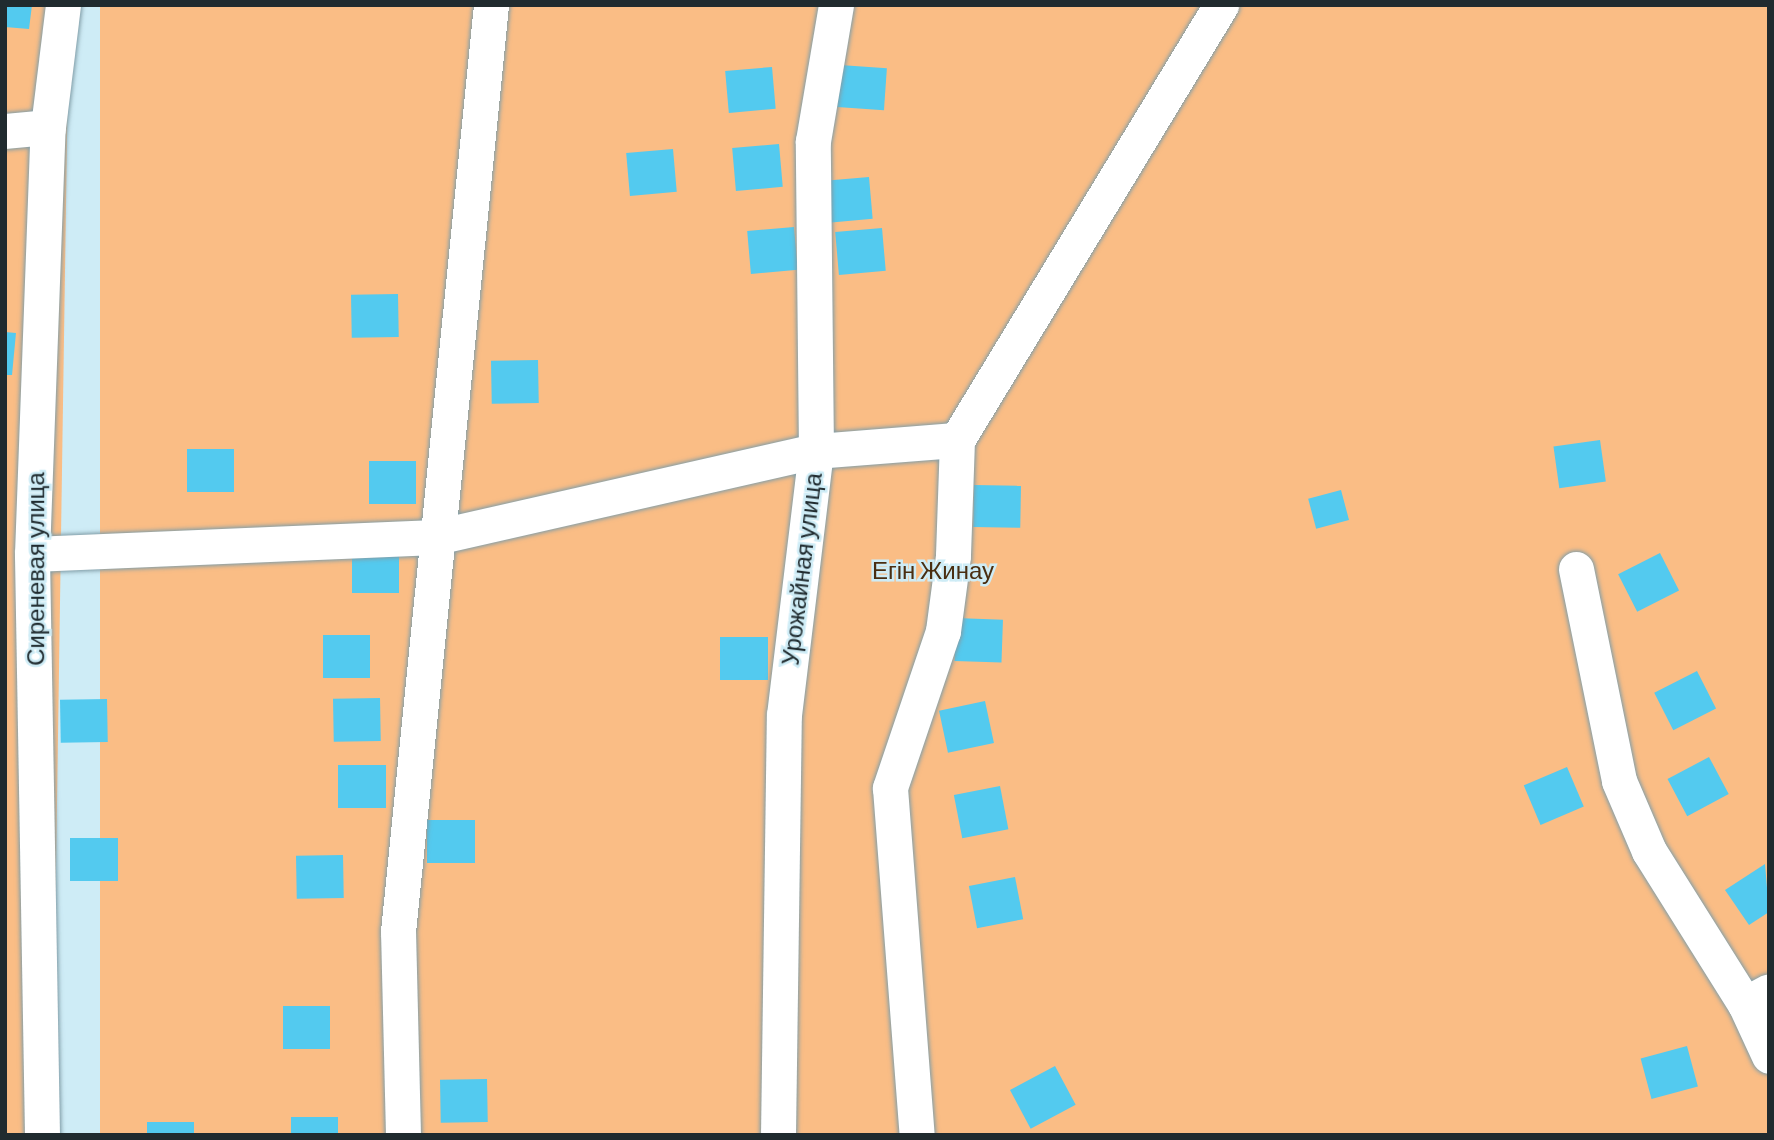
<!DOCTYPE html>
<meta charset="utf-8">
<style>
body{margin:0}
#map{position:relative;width:1774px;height:1140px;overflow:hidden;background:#ceecf6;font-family:Barlow,sans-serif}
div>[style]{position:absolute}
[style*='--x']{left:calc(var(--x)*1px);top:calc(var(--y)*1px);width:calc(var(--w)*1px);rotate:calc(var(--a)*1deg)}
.green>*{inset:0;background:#fabd85;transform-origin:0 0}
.building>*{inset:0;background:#53caef;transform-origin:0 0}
.roads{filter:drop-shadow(0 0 2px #829ea8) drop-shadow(0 0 2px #829ea8)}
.minor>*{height:35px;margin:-17.5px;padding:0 17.5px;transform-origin:17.5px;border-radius:17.5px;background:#fff}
span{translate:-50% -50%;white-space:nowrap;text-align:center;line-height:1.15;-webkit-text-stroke:5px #ceecf6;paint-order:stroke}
.street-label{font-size:24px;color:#202b2f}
.park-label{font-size:24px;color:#4a2e11}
.frame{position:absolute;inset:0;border:7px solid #202b2f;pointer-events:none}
</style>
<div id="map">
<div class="green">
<i style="clip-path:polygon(5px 5px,69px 5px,52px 1135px,5px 1135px)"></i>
<i style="left:100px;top:5px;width:1669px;height:1130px"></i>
</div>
<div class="building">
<i style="clip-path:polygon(5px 5px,32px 5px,29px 29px,5px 27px)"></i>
<i style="left:840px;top:65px;width:47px;height:42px;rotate:4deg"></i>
<i style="left:772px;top:67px;width:42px;height:47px;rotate:85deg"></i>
<i style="left:779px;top:144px;width:43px;height:47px;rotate:85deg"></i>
<i style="left:673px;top:149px;width:43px;height:47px;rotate:85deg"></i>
<i style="left:869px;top:177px;width:42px;height:47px;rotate:85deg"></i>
<i style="left:794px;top:227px;width:43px;height:47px;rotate:85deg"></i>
<i style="left:882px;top:228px;width:43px;height:47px;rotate:85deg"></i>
<i style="left:398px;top:294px;width:43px;height:47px;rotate:89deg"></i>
<i style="clip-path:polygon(5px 332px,16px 333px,12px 375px,5px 375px)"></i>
<i style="left:538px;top:360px;width:43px;height:47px;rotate:89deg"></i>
<i style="left:1600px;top:440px;width:42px;height:47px;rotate:82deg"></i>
<i style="left:187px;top:449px;width:47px;height:43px"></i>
<i style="left:369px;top:461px;width:47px;height:43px"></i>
<i style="left:974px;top:485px;width:47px;height:42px;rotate:1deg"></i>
<i style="left:1341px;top:490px;width:31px;height:34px;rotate:75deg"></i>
<i style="left:352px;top:550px;width:47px;height:43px"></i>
<i style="left:1660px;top:553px;width:42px;height:47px;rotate:63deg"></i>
<i style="left:956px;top:618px;width:47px;height:43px;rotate:2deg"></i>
<i style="left:370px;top:635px;width:43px;height:47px;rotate:90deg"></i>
<i style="left:768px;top:637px;width:43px;height:48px;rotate:90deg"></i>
<i style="left:1697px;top:671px;width:42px;height:48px;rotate:63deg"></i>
<i style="left:380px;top:698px;width:43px;height:47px;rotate:89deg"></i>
<i style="left:107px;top:699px;width:43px;height:47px;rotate:89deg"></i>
<i style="left:985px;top:701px;width:43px;height:47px;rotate:78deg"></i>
<i style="left:1709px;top:757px;width:42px;height:47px;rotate:62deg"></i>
<i style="left:338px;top:765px;width:48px;height:43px"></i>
<i style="left:1567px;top:767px;width:43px;height:47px;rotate:67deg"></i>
<i style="left:1000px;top:786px;width:44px;height:47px;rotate:79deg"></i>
<i style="left:475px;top:820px;width:43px;height:48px;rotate:90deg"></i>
<i style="left:118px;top:838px;width:43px;height:48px;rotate:90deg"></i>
<i style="left:343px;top:855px;width:43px;height:47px;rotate:89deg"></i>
<i style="clip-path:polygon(1765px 864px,1769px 912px,1749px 925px,1725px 890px)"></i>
<i style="left:1015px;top:877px;width:43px;height:47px;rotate:79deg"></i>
<i style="left:283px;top:1006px;width:47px;height:43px"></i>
<i style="left:1687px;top:1046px;width:42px;height:48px;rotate:75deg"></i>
<i style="left:1055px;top:1066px;width:44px;height:51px;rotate:62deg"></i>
<i style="left:487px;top:1079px;width:43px;height:47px;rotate:89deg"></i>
<i style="left:338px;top:1117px;width:18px;height:47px;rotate:90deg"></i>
<i style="left:147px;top:1122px;width:47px;height:13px"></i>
</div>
<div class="roads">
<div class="minor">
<i style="--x:5;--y:131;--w:43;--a:-5.3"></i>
<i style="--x:957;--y:440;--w:509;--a:-58.75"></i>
<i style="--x:32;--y:554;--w:404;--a:-2.4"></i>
<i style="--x:436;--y:537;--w:390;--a:-12.8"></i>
<i style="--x:816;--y:451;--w:141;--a:-4.5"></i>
<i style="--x:957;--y:440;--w:116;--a:92"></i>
<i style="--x:953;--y:556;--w:76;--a:97.6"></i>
<i style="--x:943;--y:631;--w:166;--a:108.7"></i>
<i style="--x:890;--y:788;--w:348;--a:85.6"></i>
<i style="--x:1576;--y:569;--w:216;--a:78.5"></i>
<i style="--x:1619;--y:781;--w:76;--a:66.8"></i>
<i style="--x:1649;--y:851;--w:181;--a:57.9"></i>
<i style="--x:1745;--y:1004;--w:27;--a:-28"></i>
<i style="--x:1745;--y:1004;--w:57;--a:65.2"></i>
<i style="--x:42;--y:1135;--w:581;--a:-90.99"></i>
<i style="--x:32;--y:554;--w:427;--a:-87.9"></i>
<i style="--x:48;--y:127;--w:123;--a:-83"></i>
<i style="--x:403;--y:1135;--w:203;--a:-91.4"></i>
<i style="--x:398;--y:932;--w:932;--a:-84.27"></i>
<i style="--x:778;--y:1135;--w:420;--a:-89.2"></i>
<i style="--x:784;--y:715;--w:266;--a:-83.1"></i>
<i style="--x:816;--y:451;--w:310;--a:-90.6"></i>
<i style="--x:813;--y:141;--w:138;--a:-80.4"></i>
</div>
</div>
<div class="street-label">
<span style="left:35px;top:569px;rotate:-90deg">Сиреневая улица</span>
<span style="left:801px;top:569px;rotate:-83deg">Урожайная улица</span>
</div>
<div class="park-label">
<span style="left:933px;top:570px">Егін Жинау</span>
</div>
<div class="frame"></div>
</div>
